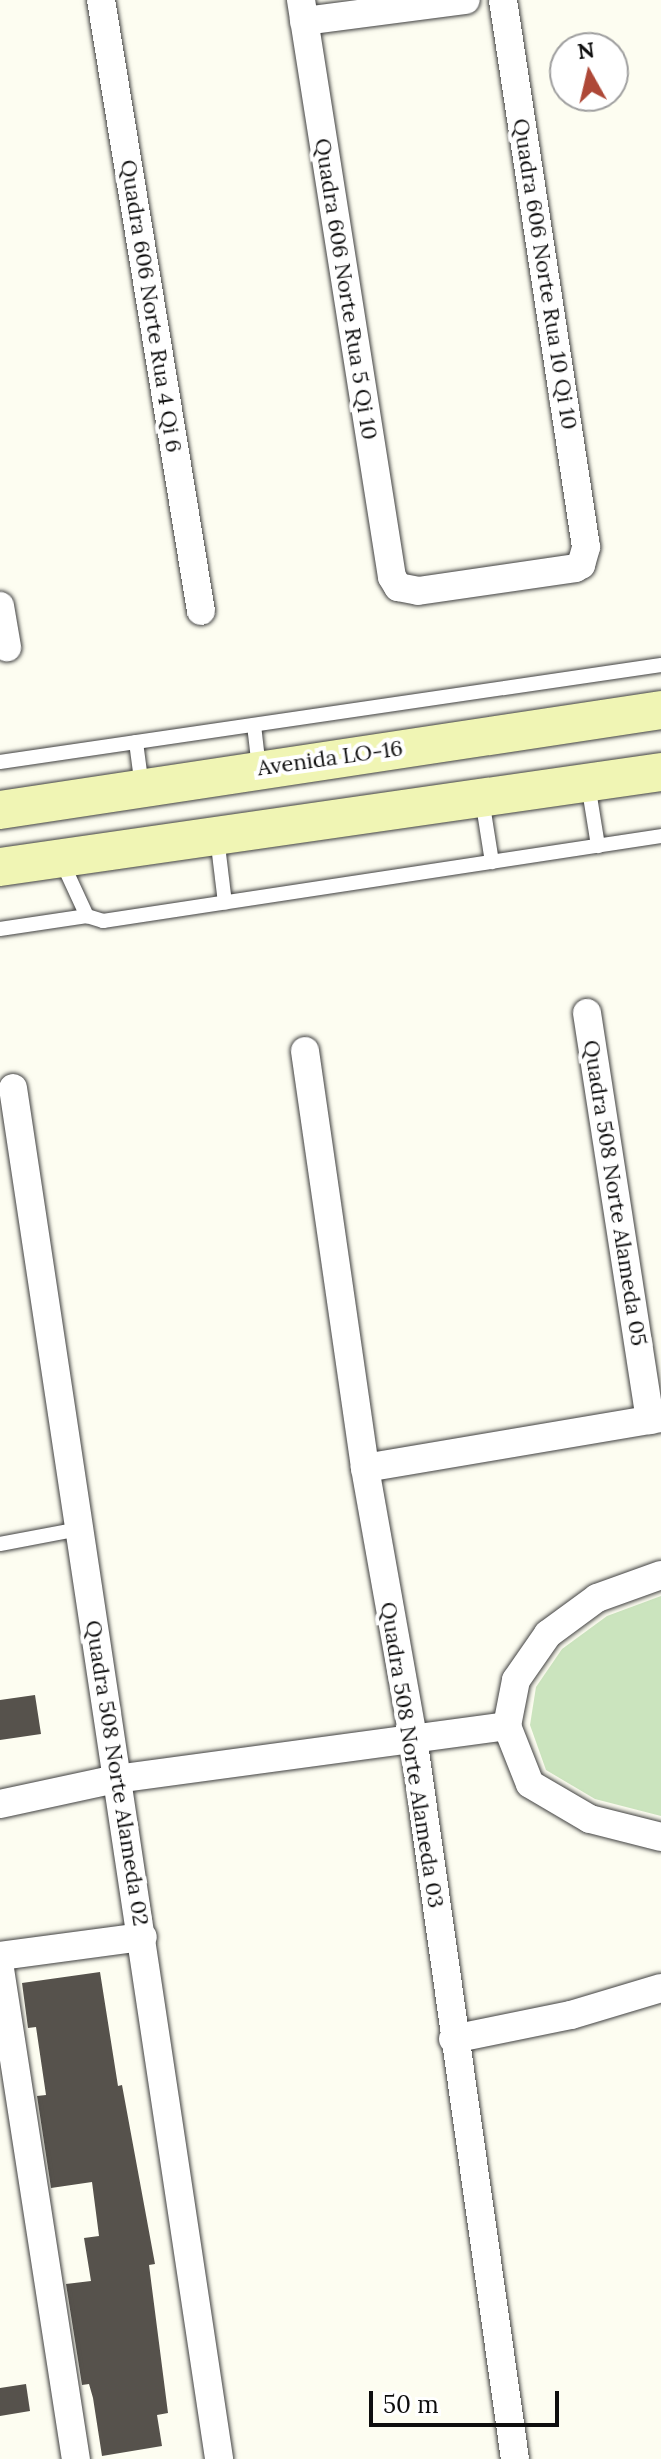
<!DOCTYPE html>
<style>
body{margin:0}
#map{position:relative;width:661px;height:2459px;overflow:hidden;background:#fdfdf1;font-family:Lora,serif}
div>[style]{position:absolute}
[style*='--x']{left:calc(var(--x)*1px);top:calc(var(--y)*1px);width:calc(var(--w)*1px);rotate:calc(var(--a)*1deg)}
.green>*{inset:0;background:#cbe4be}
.building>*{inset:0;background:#56524c}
.roads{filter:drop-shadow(0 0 2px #414141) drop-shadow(0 0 2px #414141)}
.lane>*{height:14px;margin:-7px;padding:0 7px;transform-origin:7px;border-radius:7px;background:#fff}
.street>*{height:28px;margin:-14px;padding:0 14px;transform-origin:14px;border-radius:14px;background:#fff}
.secondary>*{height:38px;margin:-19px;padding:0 19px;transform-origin:19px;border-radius:19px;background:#f0f5b4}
span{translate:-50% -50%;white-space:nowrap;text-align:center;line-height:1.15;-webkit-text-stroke:8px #fff;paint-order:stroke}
.street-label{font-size:22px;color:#0e0e0e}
.north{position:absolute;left:549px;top:32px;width:80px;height:80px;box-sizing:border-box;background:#fff;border:2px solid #9f9f9f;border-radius:50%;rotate:352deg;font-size:22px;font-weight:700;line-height:32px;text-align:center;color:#0e0e0e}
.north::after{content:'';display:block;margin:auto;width:28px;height:36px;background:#ae4837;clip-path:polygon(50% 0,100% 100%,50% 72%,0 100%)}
.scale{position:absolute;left:369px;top:2391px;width:190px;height:36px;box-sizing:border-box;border:4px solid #0e0e0e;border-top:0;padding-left:10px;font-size:24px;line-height:28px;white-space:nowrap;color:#0e0e0e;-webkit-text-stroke:6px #fff;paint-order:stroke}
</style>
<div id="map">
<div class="green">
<i style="clip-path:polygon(661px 1596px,661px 1816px,595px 1799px,546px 1770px,530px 1725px,536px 1687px,562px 1649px,607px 1616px)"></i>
</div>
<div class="building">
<i style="clip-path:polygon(35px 1695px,41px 1734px,0 1740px,0 1700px)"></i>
<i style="clip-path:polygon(100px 1972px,118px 2086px,122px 2085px,155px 2264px,149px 2265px,168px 2413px,157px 2415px,162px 2446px,102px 2456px,93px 2398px,89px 2384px,82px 2385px,66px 2284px,91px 2281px,84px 2238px,99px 2236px,92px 2182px,51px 2188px,37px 2096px,46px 2095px,36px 2027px,28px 2028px,22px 1983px)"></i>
<i style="clip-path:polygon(26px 2384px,30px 2411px,0 2416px,0 2388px)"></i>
</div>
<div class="roads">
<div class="lane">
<i style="--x:254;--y:725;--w:43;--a:83.4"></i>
<i style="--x:136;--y:742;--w:45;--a:82.4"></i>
<i style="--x:0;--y:762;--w:668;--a:-8.35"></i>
<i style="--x:588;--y:784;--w:63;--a:80.8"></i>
<i style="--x:482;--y:799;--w:64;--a:81"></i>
<i style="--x:217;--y:837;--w:66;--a:83.1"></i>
<i style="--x:62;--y:862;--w:60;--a:65.2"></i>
<i style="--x:87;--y:916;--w:17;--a:17"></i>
<i style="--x:103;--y:921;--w:564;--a:-8.66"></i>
<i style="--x:0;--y:929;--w:88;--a:-8.5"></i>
<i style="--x:0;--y:1544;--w:80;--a:-10.8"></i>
</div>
<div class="street">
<i style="--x:101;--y:0;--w:619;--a:80.71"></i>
<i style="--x:301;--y:0;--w:584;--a:81.04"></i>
<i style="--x:392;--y:577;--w:12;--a:59"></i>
<i style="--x:398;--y:587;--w:20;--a:11"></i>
<i style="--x:418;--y:591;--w:159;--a:-8.3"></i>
<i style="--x:575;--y:568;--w:7;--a:-27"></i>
<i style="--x:581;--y:565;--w:19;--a:-74"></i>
<i style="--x:586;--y:547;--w:553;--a:-98.63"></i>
<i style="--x:304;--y:21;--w:163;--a:-7.4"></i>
<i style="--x:0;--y:606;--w:42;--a:80.3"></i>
<i style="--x:587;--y:1013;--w:412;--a:81.2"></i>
<i style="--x:305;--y:1051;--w:421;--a:81.8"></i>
<i style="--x:365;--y:1468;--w:273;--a:79.9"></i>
<i style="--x:413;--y:1737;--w:729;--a:81.96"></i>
<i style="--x:13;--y:1088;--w:1386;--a:81.45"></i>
<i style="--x:365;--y:1468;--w:300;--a:-9.6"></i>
<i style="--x:661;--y:1575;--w:68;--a:160.2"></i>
<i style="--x:597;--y:1598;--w:61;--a:143.7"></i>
<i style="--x:548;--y:1634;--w:56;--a:124.8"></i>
<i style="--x:516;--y:1680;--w:47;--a:101.1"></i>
<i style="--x:507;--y:1726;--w:62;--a:68.4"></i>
<i style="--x:530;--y:1784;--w:69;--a:30.3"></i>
<i style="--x:590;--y:1819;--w:73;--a:14.2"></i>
<i style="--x:0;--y:1804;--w:119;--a:-12.2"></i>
<i style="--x:116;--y:1779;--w:395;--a:-7.7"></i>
<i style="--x:0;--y:1956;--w:144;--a:-7.6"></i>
<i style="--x:0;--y:1969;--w:496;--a:81.2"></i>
<i style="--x:453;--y:2039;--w:120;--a:-11.5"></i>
<i style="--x:571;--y:2015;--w:94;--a:-16.7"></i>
</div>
<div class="secondary">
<i style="--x:0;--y:810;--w:669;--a:-8.6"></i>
<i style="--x:0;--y:867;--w:668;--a:-8.18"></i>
</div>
</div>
<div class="street-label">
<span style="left:545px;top:274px;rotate:81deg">Quadra 606 Norte Rua 10 Qi 10</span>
<span style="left:346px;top:289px;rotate:81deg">Quadra 606 Norte Rua 5 Qi 10</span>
<span style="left:151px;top:306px;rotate:81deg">Quadra 606 Norte Rua 4 Qi 6</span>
<span style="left:330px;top:758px;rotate:-8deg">Avenida LO-16</span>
<span style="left:615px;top:1193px;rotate:81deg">Quadra 508 Norte Alameda 05</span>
<span style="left:412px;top:1755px;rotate:81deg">Quadra 508 Norte Alameda 03</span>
<span style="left:117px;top:1773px;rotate:81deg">Quadra 508 Norte Alameda 02</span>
</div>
<div class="north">N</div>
<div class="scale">50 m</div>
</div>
